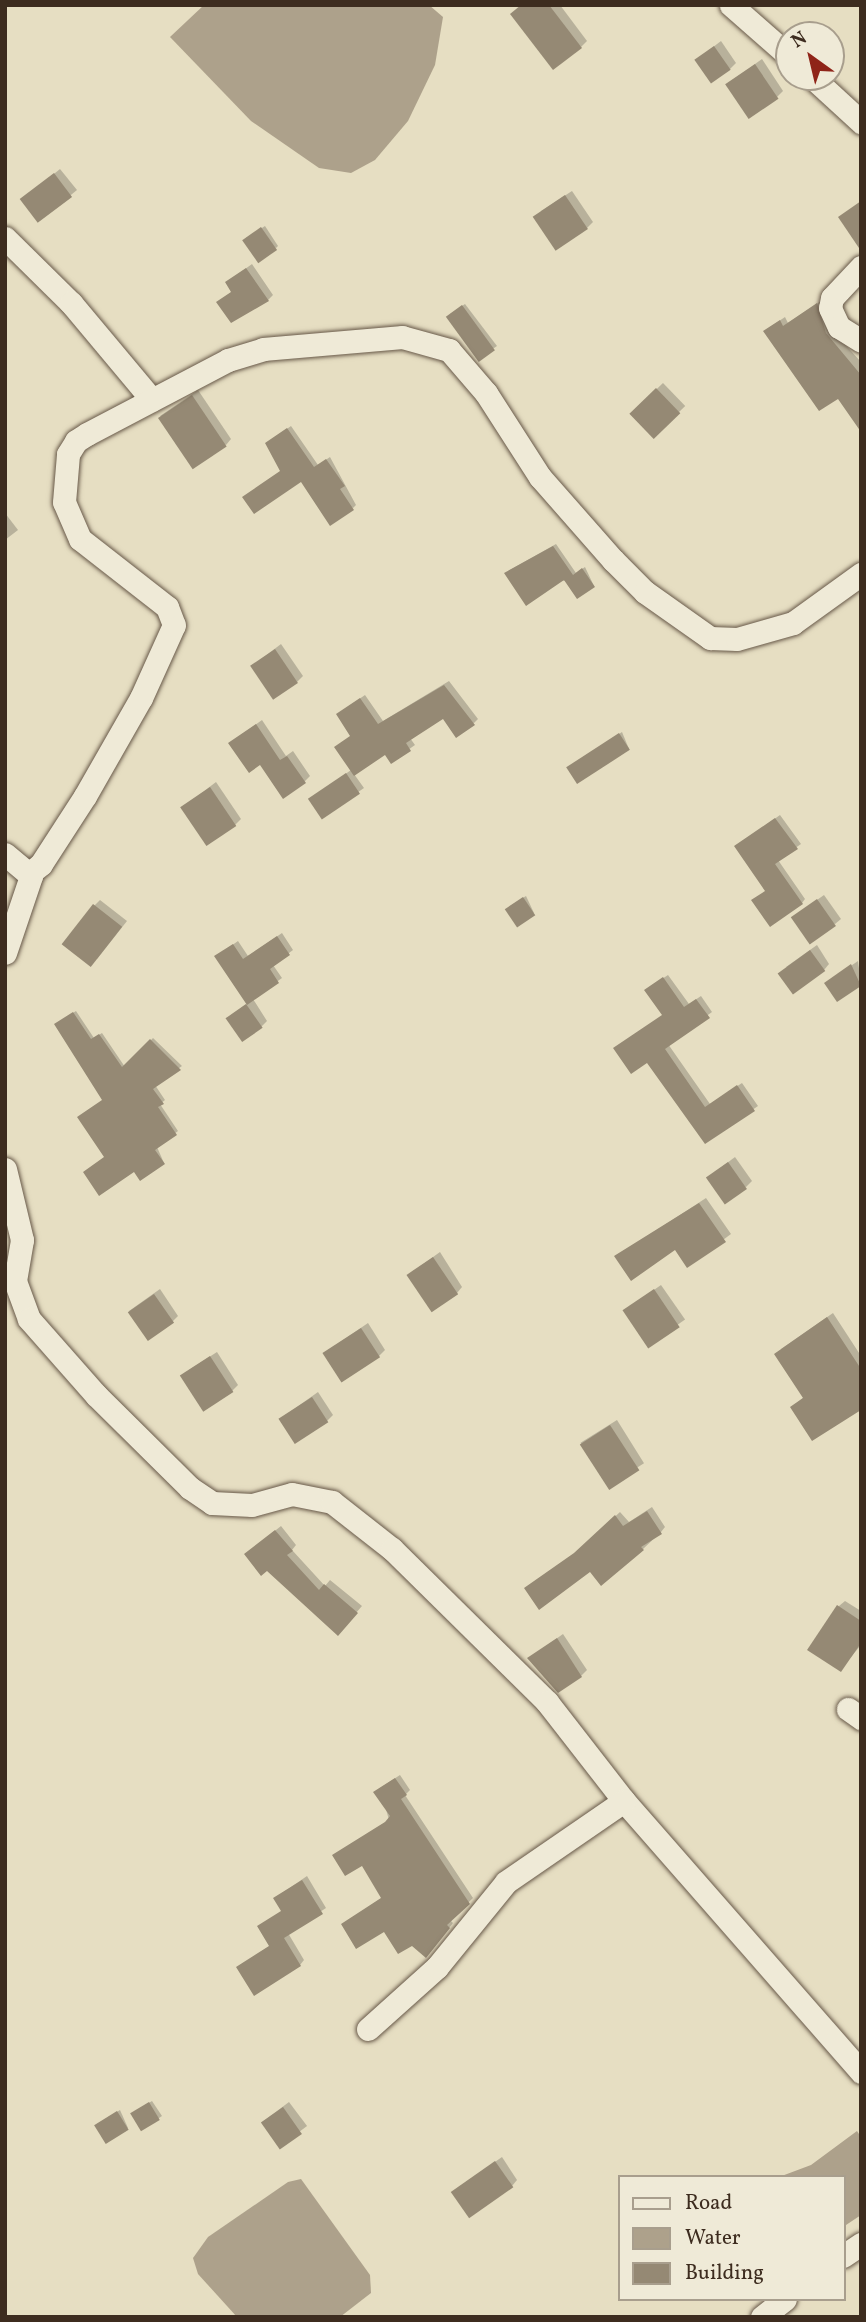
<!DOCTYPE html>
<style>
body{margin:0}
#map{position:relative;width:866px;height:2322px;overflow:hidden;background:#e6dec2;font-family:Vollkorn,serif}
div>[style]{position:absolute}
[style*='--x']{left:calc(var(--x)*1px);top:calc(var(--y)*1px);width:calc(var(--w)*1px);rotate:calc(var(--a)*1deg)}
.water>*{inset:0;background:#ada18b}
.shadow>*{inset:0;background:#0003;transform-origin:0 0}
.building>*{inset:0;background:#958974;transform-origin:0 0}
.roads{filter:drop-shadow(0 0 2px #675848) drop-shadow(0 0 2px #675848)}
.street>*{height:23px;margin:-11.5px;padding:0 11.5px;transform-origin:11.5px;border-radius:11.5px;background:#efead7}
span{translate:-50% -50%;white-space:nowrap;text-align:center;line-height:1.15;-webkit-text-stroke:5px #efead7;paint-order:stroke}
.frame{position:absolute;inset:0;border:7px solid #3d2c1f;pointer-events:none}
.legend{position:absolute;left:618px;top:2175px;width:228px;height:126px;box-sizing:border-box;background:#efead7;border:2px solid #a89e8d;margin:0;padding:9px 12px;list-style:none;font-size:21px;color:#3d2c1f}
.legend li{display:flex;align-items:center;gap:14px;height:35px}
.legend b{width:35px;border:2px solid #a89e8d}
.north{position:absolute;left:775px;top:21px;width:70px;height:70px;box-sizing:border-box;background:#efead7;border:2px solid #a89e8d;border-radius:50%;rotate:326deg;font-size:19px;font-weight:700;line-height:28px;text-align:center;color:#3d2c1f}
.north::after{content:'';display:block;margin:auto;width:24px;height:32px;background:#8f2418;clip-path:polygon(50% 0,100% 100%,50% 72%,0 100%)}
</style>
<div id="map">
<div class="water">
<i style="clip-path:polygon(204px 5px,429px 5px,443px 17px,435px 65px,408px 121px,375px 160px,351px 173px,319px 168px,251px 121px,170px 37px)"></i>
<i style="clip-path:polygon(857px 2131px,861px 2137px,861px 2215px,843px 2227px,843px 2177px,779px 2177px,811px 2165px)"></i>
<i style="clip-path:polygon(301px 2179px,370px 2275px,371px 2293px,340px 2317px,237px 2317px,198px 2274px,193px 2258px,208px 2237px,288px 2182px)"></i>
</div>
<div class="shadow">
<i style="clip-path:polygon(522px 5px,560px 5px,587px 41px,581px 47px)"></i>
<i style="clip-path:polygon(721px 41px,736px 63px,730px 69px,696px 60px)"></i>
<i style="clip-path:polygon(762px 59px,783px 91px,777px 97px,727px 84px)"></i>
<i style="clip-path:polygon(60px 169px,77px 190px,39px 221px,28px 195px)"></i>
<i style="clip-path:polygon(572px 191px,593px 222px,587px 228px,541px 211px)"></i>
<i style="clip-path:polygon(265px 226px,278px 246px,276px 248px,246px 238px)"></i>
<i style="clip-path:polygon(252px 264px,273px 295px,268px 300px,218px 302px,233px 291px,227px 282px)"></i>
<i style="clip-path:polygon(821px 301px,831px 329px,861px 362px,861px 430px,838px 397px,770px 327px,785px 317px,788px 323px)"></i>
<i style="clip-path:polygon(465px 304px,497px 346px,478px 359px,450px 314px)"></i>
<i style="left:663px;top:383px;width:32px;height:45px;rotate:46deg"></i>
<i style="clip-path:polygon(198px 390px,231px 439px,226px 445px,160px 416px)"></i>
<i style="clip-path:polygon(291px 426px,318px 465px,330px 457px,356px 505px,353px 508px,282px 471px,271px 440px)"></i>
<i style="clip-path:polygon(5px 513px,18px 530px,5px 540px)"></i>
<i style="clip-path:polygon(556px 544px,576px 573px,585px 567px,594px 586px,508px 571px)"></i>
<i style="clip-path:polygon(281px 644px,303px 676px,297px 682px,252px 666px)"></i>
<i style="clip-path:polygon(449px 681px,478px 719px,474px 723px,443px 716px,410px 738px,415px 745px,392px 761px,386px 752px,354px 774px,364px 788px,322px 817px,310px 799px,351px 770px,352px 735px,343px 710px,365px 695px,383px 721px)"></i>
<i style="clip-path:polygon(262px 720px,286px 756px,293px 751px,310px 776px,304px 782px,230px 743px)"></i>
<i style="clip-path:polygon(622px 732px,629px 749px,572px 766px)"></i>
<i style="clip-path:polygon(216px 782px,241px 819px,235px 825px,182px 808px)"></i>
<i style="clip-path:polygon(780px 815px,801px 844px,778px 860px,805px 899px,802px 903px,767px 890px,736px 846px)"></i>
<i style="clip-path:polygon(824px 895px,841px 919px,835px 924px,793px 917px)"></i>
<i style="clip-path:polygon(526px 896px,534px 913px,510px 906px)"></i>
<i style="clip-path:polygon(100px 900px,127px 921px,97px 959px,94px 906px)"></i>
<i style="clip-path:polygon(282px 933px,293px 950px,273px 965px,282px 978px,253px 999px,267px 1021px,261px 1027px,227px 1018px,248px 1003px,221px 953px,238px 941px,248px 956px)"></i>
<i style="clip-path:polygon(817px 945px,829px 964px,824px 970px,786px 967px)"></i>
<i style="clip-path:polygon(858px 961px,861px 984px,838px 1000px,830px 980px)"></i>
<i style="clip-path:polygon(668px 975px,689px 1004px,701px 996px,712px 1012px,668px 1044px,710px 1104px,742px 1083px,758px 1106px,706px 1142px,647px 1061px,663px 1015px,650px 987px)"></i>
<i style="clip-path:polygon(76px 1011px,94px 1038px,102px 1033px,125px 1067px,153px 1038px,182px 1066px,155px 1085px,165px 1100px,160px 1104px,178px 1131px,157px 1147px,164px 1163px,135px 1169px,106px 1157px,104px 1099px,59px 1022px)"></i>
<i style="clip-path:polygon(735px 1157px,752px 1181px,746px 1187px,707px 1178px)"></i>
<i style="clip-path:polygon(706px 1198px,731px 1234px,688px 1266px,675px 1248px,617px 1256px)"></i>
<i style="clip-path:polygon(440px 1252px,462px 1287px,457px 1293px,408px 1275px)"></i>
<i style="left:661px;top:1285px;width:42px;height:44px;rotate:55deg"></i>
<i style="clip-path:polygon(160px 1289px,178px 1316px,172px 1322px,129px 1311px)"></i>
<i style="clip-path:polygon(833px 1313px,861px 1356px,861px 1404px,792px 1407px,804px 1397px,781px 1349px)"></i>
<i style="clip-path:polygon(368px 1323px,385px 1350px,379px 1356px,324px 1353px)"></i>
<i style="clip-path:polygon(217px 1352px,238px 1385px,232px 1391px,189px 1370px)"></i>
<i style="clip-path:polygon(318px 1392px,333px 1415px,327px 1421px,280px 1419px)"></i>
<i style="left:617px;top:1420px;width:51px;height:43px;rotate:58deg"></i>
<i style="clip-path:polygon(652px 1507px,665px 1527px,661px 1532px,643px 1549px,590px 1570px,581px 1548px,620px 1512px,629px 1522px)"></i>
<i style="clip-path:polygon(281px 1526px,296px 1545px,292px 1550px,325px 1586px,330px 1580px,362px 1606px,343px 1628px,251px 1550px)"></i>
<i style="clip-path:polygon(845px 1601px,861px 1611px,861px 1645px,840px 1670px,839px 1606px)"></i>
<i style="clip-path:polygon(563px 1634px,587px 1670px,581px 1676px,529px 1658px)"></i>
<i style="clip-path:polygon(400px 1775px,410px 1790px,405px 1795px,473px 1898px,450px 1920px,453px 1923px,430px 1952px,384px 1929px,343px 1924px,383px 1897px,362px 1864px,334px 1855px,389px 1820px,380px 1788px)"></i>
<i style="clip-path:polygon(307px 1876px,326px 1908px,288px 1933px,304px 1960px,300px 1965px,238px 1967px,271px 1945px,282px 1910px,275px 1898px)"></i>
<i style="clip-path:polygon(152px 2101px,162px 2116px,141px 2130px,134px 2112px)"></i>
<i style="left:289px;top:2102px;width:30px;height:33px;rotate:53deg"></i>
<i style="clip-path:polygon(120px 2110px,128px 2128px,99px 2123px)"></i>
<i style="clip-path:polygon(502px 2157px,517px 2180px,512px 2186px,459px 2187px)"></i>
</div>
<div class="building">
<i style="clip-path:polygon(521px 5px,549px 5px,582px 48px,553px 70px,510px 14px)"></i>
<i style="left:714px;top:46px;width:29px;height:24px;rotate:55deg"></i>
<i style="left:755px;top:64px;width:42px;height:36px;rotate:56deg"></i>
<i style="left:54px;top:173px;width:30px;height:43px;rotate:53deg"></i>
<i style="left:565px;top:195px;width:41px;height:39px;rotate:56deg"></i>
<i style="clip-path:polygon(861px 201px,861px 251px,838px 217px)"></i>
<i style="left:261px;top:227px;width:28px;height:23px;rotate:55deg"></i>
<i style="clip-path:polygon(246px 268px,269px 301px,231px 323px,216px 302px,231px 292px,225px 282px)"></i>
<i style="clip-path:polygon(817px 303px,826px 333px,861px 375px,861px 432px,838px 399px,819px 411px,763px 331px,780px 320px,783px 326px)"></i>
<i style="left:462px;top:305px;width:56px;height:20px;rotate:54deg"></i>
<i style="left:656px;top:388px;width:35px;height:37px;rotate:46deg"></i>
<i style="left:192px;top:395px;width:62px;height:41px;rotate:56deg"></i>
<i style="clip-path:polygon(287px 428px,314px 467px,326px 459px,345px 486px,340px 489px,354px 510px,330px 526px,301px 482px,254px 514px,242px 497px,280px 471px,265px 443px)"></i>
<i style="clip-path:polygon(553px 546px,573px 575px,582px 568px,595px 587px,577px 599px,564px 580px,526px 606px,504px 573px)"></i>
<i style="left:275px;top:649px;width:41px;height:30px;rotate:56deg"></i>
<i style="clip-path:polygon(444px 685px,475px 725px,456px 738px,443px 719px,406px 743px,411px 751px,391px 764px,385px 755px,354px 776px,334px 747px,350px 736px,336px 714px,360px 698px,378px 724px)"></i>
<i style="clip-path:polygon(256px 724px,280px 760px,287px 756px,306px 783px,283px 799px,260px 765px,249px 773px,228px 743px)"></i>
<i style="left:619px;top:733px;width:20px;height:63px;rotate:57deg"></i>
<i style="left:346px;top:773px;width:25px;height:46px;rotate:56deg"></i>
<i style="left:210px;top:787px;width:47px;height:36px;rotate:56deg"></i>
<i style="clip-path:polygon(775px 818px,798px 849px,775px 864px,803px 904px,770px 927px,751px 900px,765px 891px,734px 846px)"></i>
<i style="left:523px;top:897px;width:22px;height:22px;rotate:56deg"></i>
<i style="left:817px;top:899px;width:33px;height:32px;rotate:55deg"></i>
<i style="left:93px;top:904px;width:37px;height:51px;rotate:38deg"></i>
<i style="clip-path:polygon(277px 936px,290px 955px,270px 969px,279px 983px,247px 1005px,214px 956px,233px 944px,243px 959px)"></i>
<i style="left:810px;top:950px;width:26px;height:40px;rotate:54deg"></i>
<i style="clip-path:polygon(851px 964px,861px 986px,837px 1002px,824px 983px)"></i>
<i style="clip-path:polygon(663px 977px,684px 1007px,696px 999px,710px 1018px,665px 1049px,705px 1107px,737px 1085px,755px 1111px,705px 1144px,647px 1063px,631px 1074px,613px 1048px,662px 1015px,644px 990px)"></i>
<i style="left:246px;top:1004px;width:29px;height:25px;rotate:55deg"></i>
<i style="clip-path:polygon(73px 1012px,91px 1039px,99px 1034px,122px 1067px,150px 1039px,181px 1070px,153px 1089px,164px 1104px,158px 1107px,177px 1135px,155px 1150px,165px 1164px,140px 1181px,134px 1172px,99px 1196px,83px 1172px,104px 1157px,77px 1117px,102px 1100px,54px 1024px)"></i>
<i style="left:728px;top:1162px;width:33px;height:27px;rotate:55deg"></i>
<i style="clip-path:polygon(699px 1203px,726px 1242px,687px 1268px,675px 1250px,631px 1281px,614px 1256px)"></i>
<i style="left:433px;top:1257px;width:45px;height:32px;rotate:56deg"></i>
<i style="left:654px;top:1289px;width:46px;height:38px;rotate:56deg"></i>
<i style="left:154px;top:1294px;width:35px;height:32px;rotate:55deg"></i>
<i style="clip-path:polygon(827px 1317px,861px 1369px,861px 1410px,812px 1441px,790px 1407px,803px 1398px,774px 1354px)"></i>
<i style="left:361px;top:1328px;width:35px;height:46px;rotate:57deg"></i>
<i style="left:210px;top:1356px;width:43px;height:36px;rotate:57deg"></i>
<i style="left:312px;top:1397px;width:30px;height:40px;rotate:57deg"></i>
<i style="left:610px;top:1425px;width:54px;height:36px;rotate:57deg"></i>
<i style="clip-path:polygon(647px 1511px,662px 1534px,641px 1547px,644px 1550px,601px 1586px,590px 1572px,539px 1610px,524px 1588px,574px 1553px,615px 1515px,623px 1526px)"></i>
<i style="clip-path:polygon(275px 1530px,293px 1551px,287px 1555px,319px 1590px,324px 1584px,358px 1613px,338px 1636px,267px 1571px,261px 1576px,244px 1554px)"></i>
<i style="clip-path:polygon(837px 1605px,861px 1621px,861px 1643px,841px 1672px,807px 1650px)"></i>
<i style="clip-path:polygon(557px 1638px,582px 1677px,558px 1693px,527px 1658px)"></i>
<i style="clip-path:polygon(395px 1778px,407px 1795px,401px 1799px,470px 1904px,447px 1925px,450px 1928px,426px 1958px,412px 1946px,398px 1954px,384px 1932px,356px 1949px,341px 1924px,381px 1898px,362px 1866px,345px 1876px,332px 1855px,385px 1822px,390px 1816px,373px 1792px)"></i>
<i style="clip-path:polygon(302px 1880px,323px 1914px,284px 1938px,301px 1966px,254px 1996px,236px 1967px,269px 1946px,257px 1926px,281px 1911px,273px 1898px)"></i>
<i style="left:149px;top:2102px;width:21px;height:22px;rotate:59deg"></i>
<i style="left:283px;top:2107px;width:33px;height:27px;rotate:55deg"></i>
<i style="left:117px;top:2111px;width:22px;height:27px;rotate:58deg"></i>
<i style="left:495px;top:2161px;width:32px;height:54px;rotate:55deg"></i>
</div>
<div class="roads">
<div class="street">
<i style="--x:731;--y:5;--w:77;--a:41.3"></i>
<i style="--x:812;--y:77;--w:67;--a:42.6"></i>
<i style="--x:5;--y:238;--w:93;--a:44.6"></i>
<i style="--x:71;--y:303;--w:126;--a:50.1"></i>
<i style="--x:861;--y:267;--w:42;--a:133.1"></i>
<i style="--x:832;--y:298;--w:10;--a:101"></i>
<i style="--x:830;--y:308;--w:21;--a:65"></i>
<i style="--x:839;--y:327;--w:26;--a:32"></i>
<i style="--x:5;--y:854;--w:34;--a:40"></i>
<i style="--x:31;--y:876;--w:81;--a:108.7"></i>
<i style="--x:30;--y:873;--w:14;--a:-39"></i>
<i style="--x:41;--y:864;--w:81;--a:-57.1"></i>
<i style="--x:85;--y:796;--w:113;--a:-60.3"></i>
<i style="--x:141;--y:698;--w:80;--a:-65.7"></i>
<i style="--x:174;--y:625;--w:19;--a:-111"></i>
<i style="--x:167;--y:607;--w:110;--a:-142"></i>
<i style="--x:80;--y:539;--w:40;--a:-113.4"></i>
<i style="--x:64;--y:502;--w:48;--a:-85.2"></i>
<i style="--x:68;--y:454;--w:15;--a:-58"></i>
<i style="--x:76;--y:441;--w:13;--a:-32"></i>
<i style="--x:87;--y:434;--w:159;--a:-27.7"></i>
<i style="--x:228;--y:360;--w:37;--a:-17"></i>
<i style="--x:263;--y:349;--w:140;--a:-4.9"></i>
<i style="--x:402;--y:337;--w:49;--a:15.5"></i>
<i style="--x:449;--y:350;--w:57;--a:49.3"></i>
<i style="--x:486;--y:393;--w:100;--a:57.3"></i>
<i style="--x:540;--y:477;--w:111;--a:48.7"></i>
<i style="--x:613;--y:560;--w:45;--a:45"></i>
<i style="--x:645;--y:592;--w:80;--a:35.3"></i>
<i style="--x:710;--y:638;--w:27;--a:2"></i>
<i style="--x:737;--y:639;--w:58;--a:-15.9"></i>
<i style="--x:793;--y:623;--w:84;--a:-35.8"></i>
<i style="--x:5;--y:1169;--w:73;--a:76.5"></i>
<i style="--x:22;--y:1240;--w:42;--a:99.7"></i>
<i style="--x:15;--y:1281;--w:40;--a:69.8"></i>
<i style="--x:29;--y:1319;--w:101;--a:48.6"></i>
<i style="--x:96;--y:1395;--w:132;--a:44.7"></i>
<i style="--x:190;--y:1488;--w:27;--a:34"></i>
<i style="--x:212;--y:1503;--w:40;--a:2.9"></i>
<i style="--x:252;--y:1505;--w:41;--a:-15.4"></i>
<i style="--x:292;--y:1494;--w:41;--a:11.3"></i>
<i style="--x:332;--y:1502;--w:76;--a:38.1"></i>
<i style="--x:392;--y:1549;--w:218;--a:44.6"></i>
<i style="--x:547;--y:1702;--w:125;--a:52.1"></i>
<i style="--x:624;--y:1801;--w:360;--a:48.8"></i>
<i style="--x:848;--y:1709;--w:16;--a:35"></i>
<i style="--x:368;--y:2029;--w:93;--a:-41.9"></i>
<i style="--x:437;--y:1967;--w:109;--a:-50.9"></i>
<i style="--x:506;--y:1882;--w:143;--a:-34.5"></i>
<i style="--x:843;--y:2256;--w:22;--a:-34"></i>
<i style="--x:762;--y:2317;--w:29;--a:-38"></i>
</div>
</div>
<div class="frame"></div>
<ul class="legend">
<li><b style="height:9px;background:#efead7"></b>Road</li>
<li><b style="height:19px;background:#ada18b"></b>Water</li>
<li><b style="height:19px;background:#958974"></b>Building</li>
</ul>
<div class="north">N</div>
</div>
